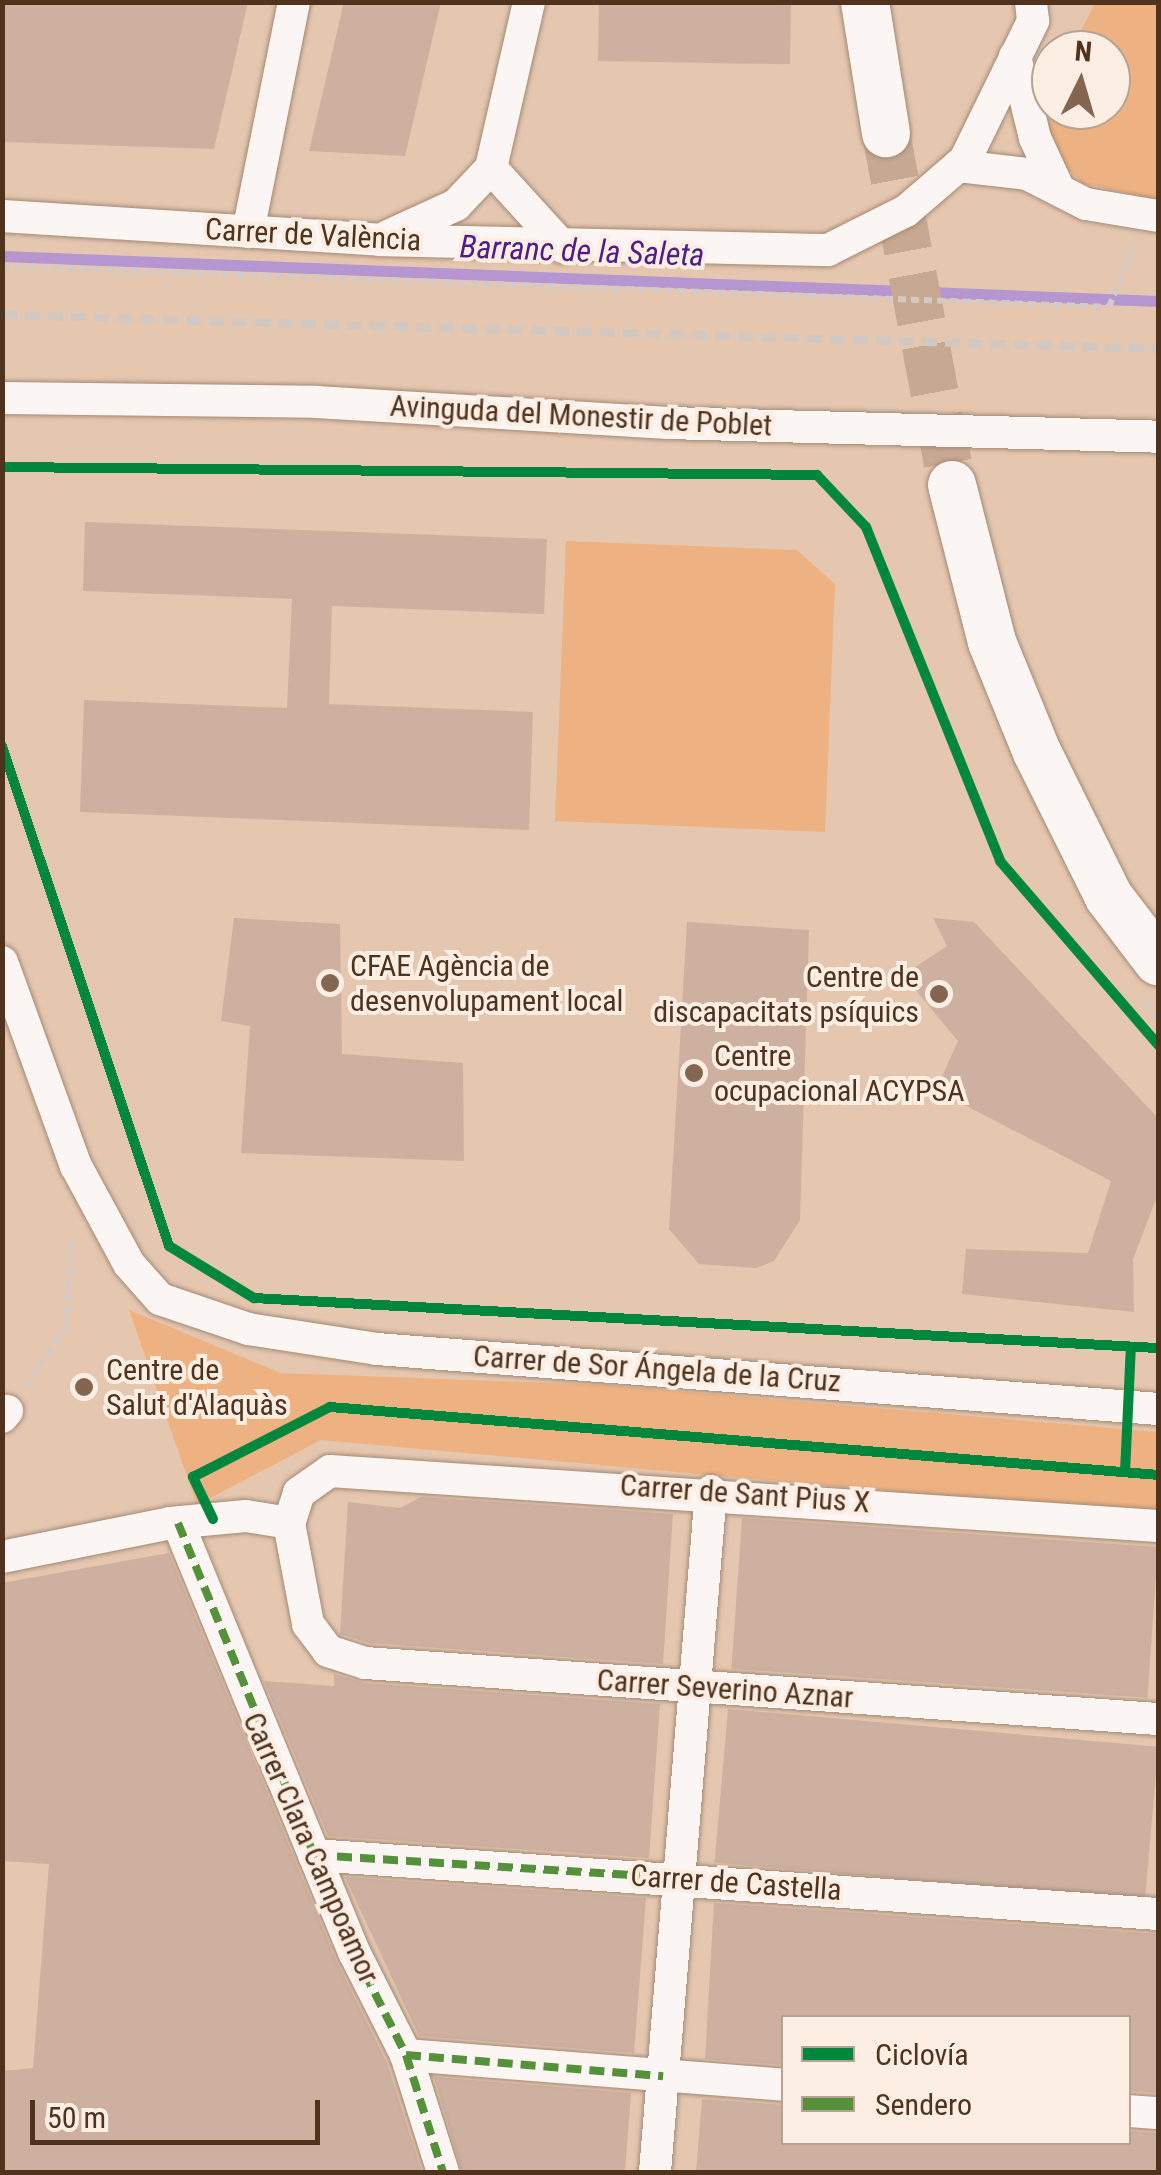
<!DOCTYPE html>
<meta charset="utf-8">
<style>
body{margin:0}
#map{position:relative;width:1161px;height:2175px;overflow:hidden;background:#e5c6af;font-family:"Roboto Condensed",sans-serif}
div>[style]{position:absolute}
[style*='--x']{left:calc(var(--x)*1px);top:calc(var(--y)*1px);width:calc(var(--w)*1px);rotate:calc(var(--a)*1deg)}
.green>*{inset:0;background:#eeb282}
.stream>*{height:11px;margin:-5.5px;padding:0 5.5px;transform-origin:5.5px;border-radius:5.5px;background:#b596d0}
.building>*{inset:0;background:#ceb0a0;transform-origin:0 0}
.secondary-tunnel>*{height:48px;margin-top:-24px;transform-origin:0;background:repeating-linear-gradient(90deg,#c7a992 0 48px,transparent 0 72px)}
.path>*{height:6px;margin-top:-3px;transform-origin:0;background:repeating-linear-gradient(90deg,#d4cac3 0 8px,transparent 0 13px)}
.roads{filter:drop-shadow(0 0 2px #a48a75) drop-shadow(0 0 2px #a48a75)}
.street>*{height:32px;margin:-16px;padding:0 16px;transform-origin:16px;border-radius:16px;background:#fbf6f3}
.secondary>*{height:48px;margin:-24px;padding:0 24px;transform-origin:24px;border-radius:24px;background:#fbf6f3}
.rail>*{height:8px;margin-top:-4px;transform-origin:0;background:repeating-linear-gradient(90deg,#d1c8c1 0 15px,transparent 0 23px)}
.quiet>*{height:8px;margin-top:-4px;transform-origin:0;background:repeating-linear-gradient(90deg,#55913a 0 15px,transparent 0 23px)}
.cycleway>*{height:10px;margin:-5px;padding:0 5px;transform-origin:5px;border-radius:5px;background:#00873e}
.dots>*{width:28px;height:28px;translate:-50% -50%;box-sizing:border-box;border:5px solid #fdeee4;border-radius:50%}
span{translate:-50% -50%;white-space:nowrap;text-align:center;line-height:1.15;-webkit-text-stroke:8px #fdeee4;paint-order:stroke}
.street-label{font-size:30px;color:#4f331d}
.poi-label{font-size:30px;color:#4f331d}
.left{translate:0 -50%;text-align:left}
.right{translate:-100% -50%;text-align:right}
.water-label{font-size:32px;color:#4e1d8a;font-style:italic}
.frame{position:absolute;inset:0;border:5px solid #4f331d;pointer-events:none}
.legend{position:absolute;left:781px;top:2015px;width:350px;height:130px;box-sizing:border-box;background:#fdeee4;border:2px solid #b7a394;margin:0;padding:12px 18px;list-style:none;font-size:30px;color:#4f331d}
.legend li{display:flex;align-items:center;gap:20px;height:50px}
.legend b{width:50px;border:2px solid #b7a394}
.north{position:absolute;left:1031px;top:30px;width:100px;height:100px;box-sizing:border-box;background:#fdeee4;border:2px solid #b7a394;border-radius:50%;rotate:5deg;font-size:28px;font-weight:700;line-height:40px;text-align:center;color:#4f331d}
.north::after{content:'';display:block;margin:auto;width:35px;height:45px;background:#846650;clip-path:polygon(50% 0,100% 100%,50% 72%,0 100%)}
.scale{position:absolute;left:30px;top:2100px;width:290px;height:45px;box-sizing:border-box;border:5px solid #4f331d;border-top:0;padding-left:12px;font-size:30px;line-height:35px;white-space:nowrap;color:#4f331d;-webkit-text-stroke:8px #fdeee4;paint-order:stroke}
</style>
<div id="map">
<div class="green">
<i style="clip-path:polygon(1095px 3px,1158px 3px,1158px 200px,1082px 183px,1057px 158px,1039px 109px,1051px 88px,1051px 110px,1111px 110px,1111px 50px,1071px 50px)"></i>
<i style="clip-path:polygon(566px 541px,797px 550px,835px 584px,825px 832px,555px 821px)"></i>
<i style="clip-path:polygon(129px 1310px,281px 1373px,604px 1385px,1158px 1432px,1158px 1515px,321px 1440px,197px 1505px)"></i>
</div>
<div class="stream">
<i style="--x:2;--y:256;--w:1157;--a:2.23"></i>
</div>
<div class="building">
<i style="clip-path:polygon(2px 2px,248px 2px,214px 149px,2px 142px)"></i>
<i style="clip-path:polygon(344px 2px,441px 2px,405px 156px,309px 151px)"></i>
<i style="left:599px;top:2px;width:192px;height:59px;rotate:1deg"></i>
<i style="clip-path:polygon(85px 522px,547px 539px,544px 614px,332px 606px,329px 704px,533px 712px,529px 830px,80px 812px,84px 700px,287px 708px,292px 599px,83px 591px)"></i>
<i style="clip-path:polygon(234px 918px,340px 924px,342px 1054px,463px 1063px,464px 1161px,241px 1153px,250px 1026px,221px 1021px)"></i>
<i style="clip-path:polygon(933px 918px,974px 922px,1158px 1118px,1158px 1194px,1133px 1259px,1134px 1312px,962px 1294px,966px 1249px,1088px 1253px,1111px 1181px,936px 1090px,958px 1041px,903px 975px,947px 946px)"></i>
<i style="clip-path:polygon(687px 922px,809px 930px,800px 1220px,774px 1261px,756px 1268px,699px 1264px,669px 1229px)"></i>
<i style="clip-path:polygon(421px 1497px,673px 1514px,663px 1664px,369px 1643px,340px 1634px,348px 1502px,400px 1508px)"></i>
<i style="left:742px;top:1518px;width:417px;height:151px;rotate:4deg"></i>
<i style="clip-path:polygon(169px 1553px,336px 1960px,387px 2063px,422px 2172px,2px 2172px,2px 2071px,33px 2068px,49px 1864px,2px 1861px,2px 1583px)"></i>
<i style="clip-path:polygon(334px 1674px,364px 1683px,660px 1704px,649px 1858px,328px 1836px,264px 1681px,334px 1686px)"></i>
<i style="left:728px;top:1709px;width:432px;height:154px;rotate:5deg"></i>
<i style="clip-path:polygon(345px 1877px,646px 1898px,634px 2053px,419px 2036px)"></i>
<i style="clip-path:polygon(714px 1903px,1158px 1934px,1158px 2093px,1128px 2091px,1128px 2018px,784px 2018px,784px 2065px,705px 2059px)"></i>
<i style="clip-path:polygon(434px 2077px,631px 2093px,625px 2172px,462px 2172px)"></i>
<i style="clip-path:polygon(702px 2099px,784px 2105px,784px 2142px,1128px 2142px,1128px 2131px,1158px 2133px,1158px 2172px,696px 2172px)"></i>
</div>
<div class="secondary-tunnel">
<i style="--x:886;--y:133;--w:358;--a:79.4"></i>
</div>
<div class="path">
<i style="--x:2;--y:266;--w:1108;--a:2.12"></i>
<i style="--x:1109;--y:307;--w:66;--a:-67.7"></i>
<i style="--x:1148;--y:1002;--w:23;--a:65"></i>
<i style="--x:25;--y:1386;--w:72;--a:-55.2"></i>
<i style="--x:66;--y:1327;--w:90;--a:-86.2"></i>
</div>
<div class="roads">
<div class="street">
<i style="--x:1015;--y:56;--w:84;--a:76.3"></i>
<i style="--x:1035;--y:138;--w:57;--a:65.2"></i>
<i style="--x:958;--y:166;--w:69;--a:6.6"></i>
<i style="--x:1027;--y:174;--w:66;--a:27"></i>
<i style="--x:1086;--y:204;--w:73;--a:9.5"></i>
<i style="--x:491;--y:168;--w:107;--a:47.7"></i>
<i style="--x:2;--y:216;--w:379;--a:3.6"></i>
<i style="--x:380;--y:240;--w:448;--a:1.3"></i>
<i style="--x:828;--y:250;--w:87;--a:-26.6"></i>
<i style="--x:906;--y:211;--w:78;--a:-40.8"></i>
<i style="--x:965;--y:160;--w:155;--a:-63.9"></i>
<i style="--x:1033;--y:21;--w:19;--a:-96"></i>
<i style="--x:248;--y:232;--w:235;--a:-78.7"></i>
<i style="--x:388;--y:236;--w:75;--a:-24.5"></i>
<i style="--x:456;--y:205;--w:51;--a:-46.6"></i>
<i style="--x:491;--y:168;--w:170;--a:-77.1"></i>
<i style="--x:2;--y:398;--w:314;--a:0.7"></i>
<i style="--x:316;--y:402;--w:353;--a:3.4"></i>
<i style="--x:668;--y:423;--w:490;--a:1.6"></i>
<i style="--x:2;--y:962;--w:217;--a:70.1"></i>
<i style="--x:76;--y:1166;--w:111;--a:61.6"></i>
<i style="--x:129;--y:1264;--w:47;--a:48.5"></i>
<i style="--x:160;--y:1299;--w:93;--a:18.8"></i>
<i style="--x:248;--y:1329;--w:131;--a:8.8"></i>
<i style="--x:377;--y:1349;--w:783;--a:4.39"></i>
<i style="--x:2;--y:1417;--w:8;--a:-50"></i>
<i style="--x:178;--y:1523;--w:464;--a:67.7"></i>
<i style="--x:354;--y:1952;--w:115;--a:63.2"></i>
<i style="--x:406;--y:2055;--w:123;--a:72.5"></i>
<i style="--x:1158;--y:1526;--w:830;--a:-176.2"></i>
<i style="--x:330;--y:1471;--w:38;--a:145"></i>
<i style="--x:299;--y:1493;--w:32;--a:108"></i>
<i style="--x:289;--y:1523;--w:103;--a:79.3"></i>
<i style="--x:308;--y:1624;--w:34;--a:53"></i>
<i style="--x:328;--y:1651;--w:39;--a:18"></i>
<i style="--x:365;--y:1663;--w:795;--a:4.04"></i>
<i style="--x:2;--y:1557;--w:171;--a:-11.4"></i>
<i style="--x:170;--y:1523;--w:76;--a:-5.3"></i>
<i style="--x:246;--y:1516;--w:44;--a:9.2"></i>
<i style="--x:314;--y:1855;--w:846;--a:4"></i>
<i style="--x:406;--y:2055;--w:379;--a:4.5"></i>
<i style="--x:1128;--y:2111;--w:30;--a:4"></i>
<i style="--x:655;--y:2172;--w:683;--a:-85.3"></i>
</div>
<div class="secondary">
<i style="--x:865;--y:2;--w:133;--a:80.9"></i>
<i style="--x:952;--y:485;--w:162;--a:75.7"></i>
<i style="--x:992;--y:642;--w:119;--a:67.8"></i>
<i style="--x:1037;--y:752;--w:162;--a:63.6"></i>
<i style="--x:1109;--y:897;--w:81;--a:52.6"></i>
</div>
</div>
<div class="rail">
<i style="--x:2;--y:315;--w:1156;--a:1.68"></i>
</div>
<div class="quiet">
<i style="--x:178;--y:1523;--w:464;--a:67.7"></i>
<i style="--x:354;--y:1952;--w:115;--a:63.2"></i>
<i style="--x:406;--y:2055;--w:123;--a:72.5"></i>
<i style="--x:314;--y:1855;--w:365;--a:3.6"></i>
<i style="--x:406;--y:2055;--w:258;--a:4.7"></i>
</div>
<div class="cycleway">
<i style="--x:2;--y:467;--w:815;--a:0.56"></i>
<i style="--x:817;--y:475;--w:71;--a:46.7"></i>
<i style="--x:866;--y:527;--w:360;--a:68.1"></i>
<i style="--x:1000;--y:861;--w:243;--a:49.3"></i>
<i style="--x:2;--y:746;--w:527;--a:71.53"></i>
<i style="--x:169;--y:1246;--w:100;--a:31.5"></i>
<i style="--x:254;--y:1298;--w:905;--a:3.17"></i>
<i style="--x:1125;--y:1472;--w:125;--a:-87.3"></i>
<i style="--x:213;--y:1519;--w:47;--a:-115.5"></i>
<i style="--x:193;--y:1477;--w:154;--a:-27.1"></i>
<i style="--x:330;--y:1407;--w:831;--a:4.69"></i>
</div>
<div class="dots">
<i style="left:330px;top:983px;background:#846650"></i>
<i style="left:939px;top:994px;background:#846650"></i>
<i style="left:694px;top:1073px;background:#846650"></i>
<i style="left:84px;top:1387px;background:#846650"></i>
</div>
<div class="street-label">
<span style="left:313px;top:235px;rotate:3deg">Carrer de València</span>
<span style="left:581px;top:416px;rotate:3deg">Avinguda del Monestir de Poblet</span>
<span style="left:657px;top:1369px;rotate:4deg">Carrer de Sor Ángela de la Cruz</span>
<span style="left:745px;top:1494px;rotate:4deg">Carrer de Sant Pius X</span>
<span style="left:725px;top:1689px;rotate:4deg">Carrer Severino Aznar</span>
<span style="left:311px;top:1848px;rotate:66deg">Carrer Clara Campoamor</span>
<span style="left:736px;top:1883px;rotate:4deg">Carrer de Castella</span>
</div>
<div class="poi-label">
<span class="left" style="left:350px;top:983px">CFAE Agència de<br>desenvolupament local</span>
<span class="right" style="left:919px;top:994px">Centre de<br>discapacitats psíquics</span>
<span class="left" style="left:714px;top:1073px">Centre<br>ocupacional ACYPSA</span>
<span class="left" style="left:106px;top:1387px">Centre de<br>Salut d'Alaquàs</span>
</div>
<div class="water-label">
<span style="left:582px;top:251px;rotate:2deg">Barranc de la Saleta</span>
</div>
<div class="frame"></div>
<ul class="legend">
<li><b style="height:12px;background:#00873e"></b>Ciclovía</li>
<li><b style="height:12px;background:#55913a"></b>Sendero</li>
</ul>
<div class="north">N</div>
<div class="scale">50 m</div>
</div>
